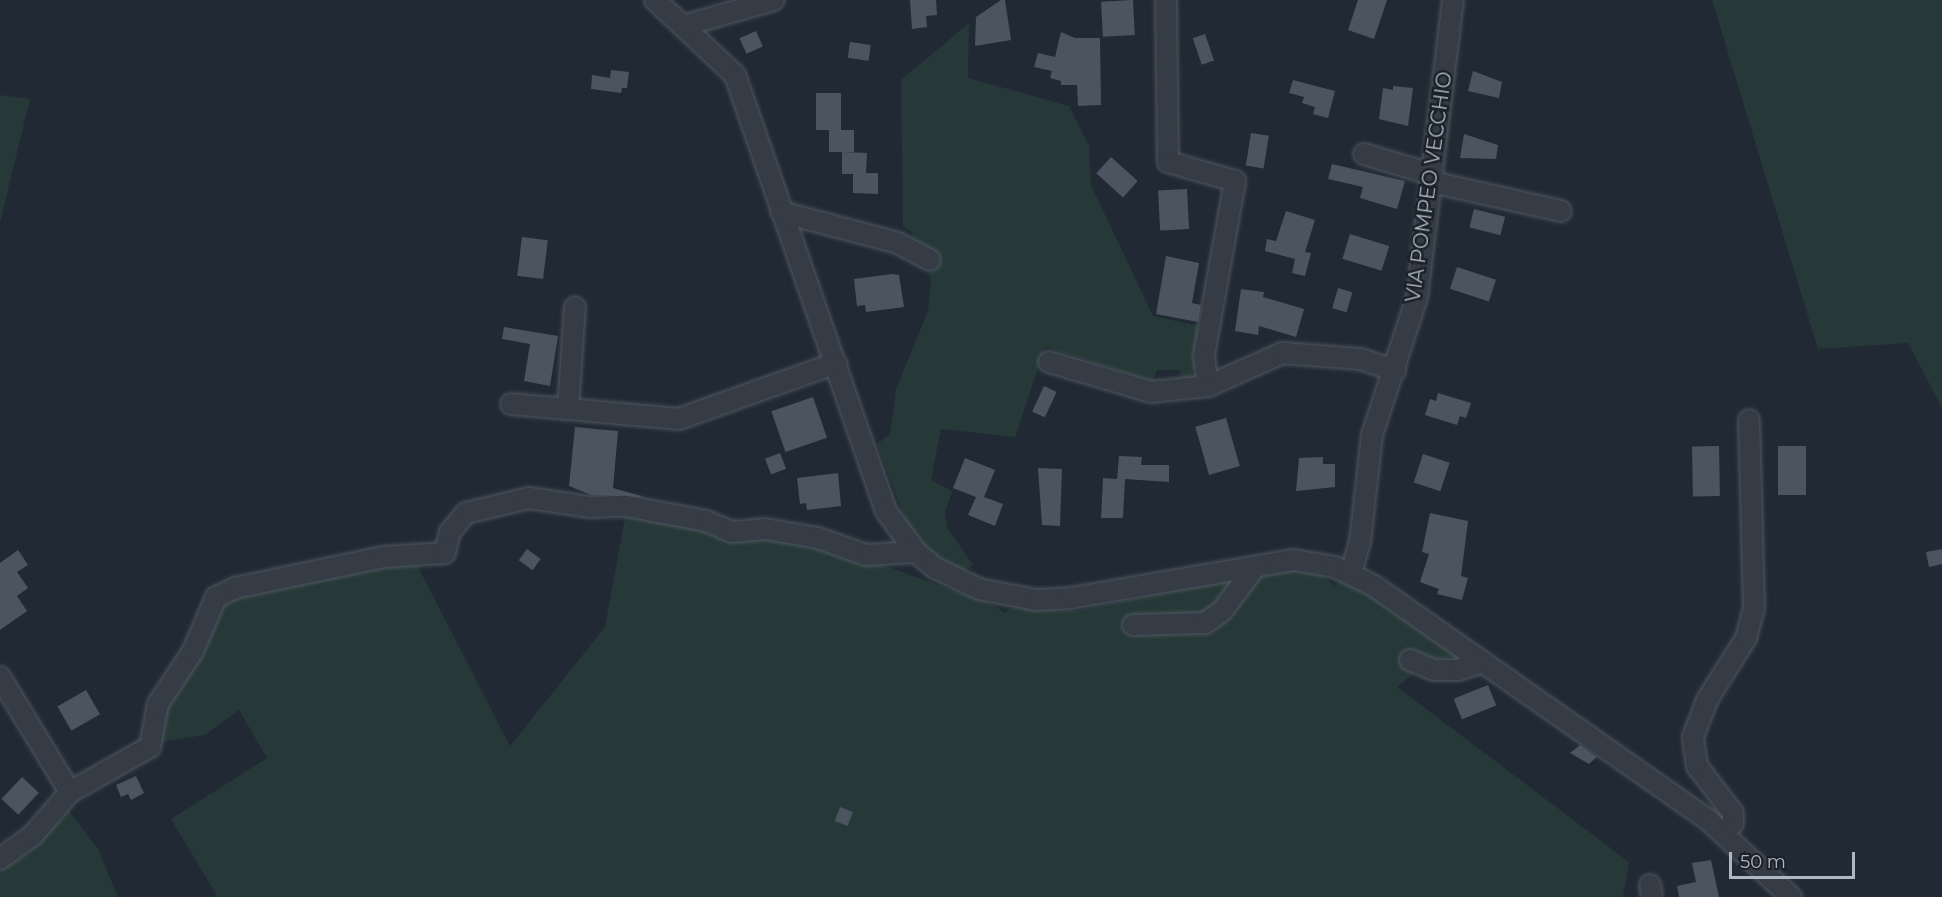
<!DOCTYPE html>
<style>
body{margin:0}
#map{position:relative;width:1942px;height:897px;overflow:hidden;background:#212a34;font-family:Montserrat,sans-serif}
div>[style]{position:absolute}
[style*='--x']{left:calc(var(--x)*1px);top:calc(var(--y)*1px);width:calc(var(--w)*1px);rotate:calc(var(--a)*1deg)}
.green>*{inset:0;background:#263837}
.building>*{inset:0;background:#4a5560;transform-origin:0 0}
.roads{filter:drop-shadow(0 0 2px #4f5760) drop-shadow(0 0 2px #4f5760)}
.minor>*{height:20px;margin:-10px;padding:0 10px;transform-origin:10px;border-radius:10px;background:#353c45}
span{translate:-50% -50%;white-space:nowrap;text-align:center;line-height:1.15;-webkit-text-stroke:5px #1a2129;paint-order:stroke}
.street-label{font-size:20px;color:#afb7c2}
.scale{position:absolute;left:1729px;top:852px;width:126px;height:27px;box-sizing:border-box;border:3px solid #afb7c2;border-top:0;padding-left:8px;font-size:18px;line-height:21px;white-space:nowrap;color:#afb7c2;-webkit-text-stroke:4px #1a2129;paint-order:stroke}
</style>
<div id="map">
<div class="green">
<i style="clip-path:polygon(1712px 0,1942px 0,1942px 408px,1908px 343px,1818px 349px)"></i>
<i style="clip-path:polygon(969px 23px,968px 78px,1069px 106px,1089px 146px,1091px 185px,1153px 316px,1204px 327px,1191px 379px,1184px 381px,1179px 370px,1157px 370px,1153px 381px,1045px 347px,1015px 437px,941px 429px,931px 480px,952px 491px,945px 513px,948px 529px,973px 565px,962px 573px,929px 550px,907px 524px,877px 444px,890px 434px,896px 389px,928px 311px,931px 278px,925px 265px,940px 262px,936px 254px,914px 246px,912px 232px,903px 227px,901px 80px)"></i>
<i style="clip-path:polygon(0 95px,30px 99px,0 223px)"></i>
<i style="clip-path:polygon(626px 512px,844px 551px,994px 605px,1005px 613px,1011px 608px,1074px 611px,1240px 578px,1209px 613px,1128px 619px,1122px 625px,1126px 632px,1144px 630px,1144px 636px,1235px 609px,1261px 575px,1300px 570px,1320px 575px,1336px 586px,1337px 580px,1361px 590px,1462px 656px,1427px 661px,1411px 649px,1398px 661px,1415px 672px,1397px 687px,1629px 862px,1623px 897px,209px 897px,217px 896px,171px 819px,267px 758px,239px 710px,205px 735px,161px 742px,163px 704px,220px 605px,236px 594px,416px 563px,510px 746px,605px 627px)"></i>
<i style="clip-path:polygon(69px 811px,98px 849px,118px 897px,0 897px,0 871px,27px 854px)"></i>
</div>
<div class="building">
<i style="clip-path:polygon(910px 0,936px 0,937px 15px,926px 16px,927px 27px,912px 29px)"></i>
<i style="clip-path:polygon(1001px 0,1005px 0,1011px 40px,975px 46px,976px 17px)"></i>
<i style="left:1133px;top:0;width:35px;height:32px;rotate:87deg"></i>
<i style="clip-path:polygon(1358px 0,1387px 0,1374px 39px,1348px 30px)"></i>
<i style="left:756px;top:31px;width:17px;height:18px;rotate:66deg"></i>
<i style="clip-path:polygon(1061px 32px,1075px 38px,1100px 38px,1101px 105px,1078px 106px,1077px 85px,1061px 85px,1061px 81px,1050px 78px,1052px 71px,1034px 67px,1038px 53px,1055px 57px)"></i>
<i style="left:1205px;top:34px;width:28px;height:13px;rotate:71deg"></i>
<i style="left:850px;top:42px;width:21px;height:16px;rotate:8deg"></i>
<i style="clip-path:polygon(611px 70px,629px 72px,627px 88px,622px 88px,621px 93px,591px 89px,592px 75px,610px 78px)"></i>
<i style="clip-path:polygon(1473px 71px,1502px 82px,1499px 98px,1468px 91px)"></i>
<i style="clip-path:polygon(1293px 80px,1335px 91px,1328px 118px,1313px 114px,1315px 107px,1302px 103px,1304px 97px,1289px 93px)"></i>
<i style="clip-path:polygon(1393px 86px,1413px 88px,1408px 126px,1379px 119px,1383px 88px,1393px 90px)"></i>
<i style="clip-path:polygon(816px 93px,841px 93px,841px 130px,854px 130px,854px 152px,829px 152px,829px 130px,816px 130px)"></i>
<i style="left:1251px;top:133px;width:18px;height:33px;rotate:9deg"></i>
<i style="clip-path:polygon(1464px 134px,1498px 145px,1496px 159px,1460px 158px)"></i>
<i style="clip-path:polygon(842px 152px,867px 153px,866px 173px,878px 173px,878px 194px,853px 193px,853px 174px,842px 174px)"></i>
<i style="left:1111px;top:157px;width:36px;height:22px;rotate:42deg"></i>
<i style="clip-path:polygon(1332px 164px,1405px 181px,1397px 209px,1360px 198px,1363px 187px,1328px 179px)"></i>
<i style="left:1187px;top:189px;width:40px;height:29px;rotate:87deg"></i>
<i style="left:1474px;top:209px;width:32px;height:19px;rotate:14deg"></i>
<i style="clip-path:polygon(1286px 211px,1315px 220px,1305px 252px,1311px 253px,1305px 276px,1292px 273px,1295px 259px,1265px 251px,1267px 239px,1276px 241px)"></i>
<i style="left:1350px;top:234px;width:41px;height:26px;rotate:17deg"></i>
<i style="left:522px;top:237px;width:26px;height:39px;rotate:7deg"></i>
<i style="clip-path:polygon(1166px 256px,1199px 263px,1192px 303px,1201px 305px,1198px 322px,1156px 314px)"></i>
<i style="left:1457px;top:267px;width:41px;height:23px;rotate:18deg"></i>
<i style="clip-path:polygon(892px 274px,899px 275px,904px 307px,866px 312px,865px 305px,857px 306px,854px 279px)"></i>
<i style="left:1338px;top:288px;width:15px;height:21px;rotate:16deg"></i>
<i style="clip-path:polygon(1241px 289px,1264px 292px,1263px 297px,1304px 309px,1296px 337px,1259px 326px,1258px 335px,1235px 331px)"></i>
<i style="clip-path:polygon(504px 327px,558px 336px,550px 386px,524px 381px,530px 344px,502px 339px)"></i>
<i style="left:1044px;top:386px;width:14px;height:28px;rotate:25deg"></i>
<i style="clip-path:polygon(1438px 393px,1471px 403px,1466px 418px,1460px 416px,1457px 425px,1425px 415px,1430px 399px,1436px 401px)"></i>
<i style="left:813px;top:397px;width:43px;height:44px;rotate:71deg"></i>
<i style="left:1226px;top:418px;width:50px;height:32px;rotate:74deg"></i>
<i style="clip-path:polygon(575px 427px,618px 431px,613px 488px,644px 497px,591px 495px,569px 486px)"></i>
<i style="left:1719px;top:446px;width:50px;height:27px;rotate:89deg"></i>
<i style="left:1778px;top:446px;width:28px;height:49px"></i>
<i style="left:780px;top:453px;width:17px;height:16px;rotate:69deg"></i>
<i style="left:1423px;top:454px;width:28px;height:30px;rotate:18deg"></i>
<i style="clip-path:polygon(1119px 456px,1142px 457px,1141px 465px,1169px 465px,1169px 482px,1125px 479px,1123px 518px,1101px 518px,1103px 478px,1117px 479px)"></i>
<i style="clip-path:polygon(1323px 457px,1323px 464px,1335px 464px,1335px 487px,1296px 491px,1299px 458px)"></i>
<i style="clip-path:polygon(965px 458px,995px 470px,984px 497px,1003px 504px,995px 526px,968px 515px,976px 497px,953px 488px)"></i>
<i style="clip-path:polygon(1038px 468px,1062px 469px,1060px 526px,1042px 525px)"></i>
<i style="clip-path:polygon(838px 473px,841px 506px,807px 510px,806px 503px,800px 504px,797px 478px)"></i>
<i style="clip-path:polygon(1430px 513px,1468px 521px,1461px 576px,1468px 578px,1462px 600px,1437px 594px,1439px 589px,1420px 582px,1429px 554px,1422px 552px)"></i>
<i style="left:527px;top:549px;width:17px;height:14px;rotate:36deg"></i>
<i style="clip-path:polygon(1942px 549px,1942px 564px,1929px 567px,1926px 552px)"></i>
<i style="clip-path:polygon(18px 550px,28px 565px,17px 572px,28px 588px,17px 596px,27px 611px,0 630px,0 563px)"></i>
<i style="left:1488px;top:685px;width:22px;height:37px;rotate:68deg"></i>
<i style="left:86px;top:690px;width:28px;height:33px;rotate:60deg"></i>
<i style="clip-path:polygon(1580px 745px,1597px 757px,1589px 764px,1570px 753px)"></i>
<i style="clip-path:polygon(136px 776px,144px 793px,131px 800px,128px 794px,121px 797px,116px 785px)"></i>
<i style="left:22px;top:777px;width:23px;height:30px;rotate:43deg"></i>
<i style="left:840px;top:807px;width:14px;height:15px;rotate:21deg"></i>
<i style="clip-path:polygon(1711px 860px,1719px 897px,1679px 897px,1677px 886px,1696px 882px,1692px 863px)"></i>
</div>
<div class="roads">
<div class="minor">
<i style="--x:655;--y:0;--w:110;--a:43.2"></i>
<i style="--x:735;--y:75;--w:461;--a:70.9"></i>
<i style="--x:886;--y:511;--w:51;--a:53.8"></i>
<i style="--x:916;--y:552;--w:25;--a:40"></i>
<i style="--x:935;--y:568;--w:49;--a:25.5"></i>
<i style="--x:979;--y:589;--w:58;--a:10.9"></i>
<i style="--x:1036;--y:600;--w:35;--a:-3"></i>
<i style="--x:1071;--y:598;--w:226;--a:-9.7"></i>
<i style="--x:1294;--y:560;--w:42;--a:9.7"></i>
<i style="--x:1335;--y:567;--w:43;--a:26"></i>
<i style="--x:1374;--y:586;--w:406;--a:35"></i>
<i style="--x:1707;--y:819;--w:115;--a:42.9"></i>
<i style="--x:1166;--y:0;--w:162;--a:89.3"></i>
<i style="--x:1168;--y:162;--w:70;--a:15.8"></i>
<i style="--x:1235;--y:181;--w:177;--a:100.1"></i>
<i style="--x:1204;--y:355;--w:31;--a:83"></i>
<i style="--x:1208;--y:386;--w:81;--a:-24"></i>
<i style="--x:1282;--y:353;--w:79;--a:4.3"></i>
<i style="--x:1361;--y:359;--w:36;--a:19"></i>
<i style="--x:686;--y:25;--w:91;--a:-15.9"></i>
<i style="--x:1364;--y:154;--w:72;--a:16.9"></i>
<i style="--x:1432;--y:182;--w:132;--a:12.7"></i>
<i style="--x:781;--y:212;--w:121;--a:14.8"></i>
<i style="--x:898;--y:243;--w:36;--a:28"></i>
<i style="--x:1049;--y:362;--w:106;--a:16.4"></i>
<i style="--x:1151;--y:392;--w:57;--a:-6"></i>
<i style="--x:511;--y:404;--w:169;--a:5.1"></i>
<i style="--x:679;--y:419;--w:167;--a:-19.6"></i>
<i style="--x:568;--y:409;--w:102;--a:-86.1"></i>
<i style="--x:1351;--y:573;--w:32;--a:-74"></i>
<i style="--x:1360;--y:542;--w:108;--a:-83.6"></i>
<i style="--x:1372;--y:435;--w:145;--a:-71.9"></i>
<i style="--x:1417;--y:297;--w:299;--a:-83.1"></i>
<i style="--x:1133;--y:625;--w:72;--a:-1.6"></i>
<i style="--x:1205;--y:623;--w:21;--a:-35"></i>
<i style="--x:1222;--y:611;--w:55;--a:-53.1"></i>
<i style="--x:1410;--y:660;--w:26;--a:23"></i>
<i style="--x:1434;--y:670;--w:24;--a:0"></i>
<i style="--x:1458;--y:670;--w:26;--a:-18"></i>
<i style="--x:0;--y:677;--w:135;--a:58.7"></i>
<i style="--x:1724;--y:833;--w:13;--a:-48"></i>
<i style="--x:1733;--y:823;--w:10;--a:-90"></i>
<i style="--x:1733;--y:813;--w:59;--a:-127.5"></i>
<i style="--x:1697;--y:766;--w:29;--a:-98"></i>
<i style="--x:1693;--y:737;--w:40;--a:-69"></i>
<i style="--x:1707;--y:700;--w:73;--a:-57.8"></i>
<i style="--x:1746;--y:638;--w:30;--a:-75"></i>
<i style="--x:1754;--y:609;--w:189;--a:-91.5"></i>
<i style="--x:0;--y:859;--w:41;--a:-36"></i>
<i style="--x:33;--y:835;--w:57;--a:-49.3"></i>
<i style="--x:70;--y:792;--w:92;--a:-29.4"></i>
<i style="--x:150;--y:747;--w:44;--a:-79.5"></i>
<i style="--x:158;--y:704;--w:64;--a:-56.6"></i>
<i style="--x:193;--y:651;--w:59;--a:-66.9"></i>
<i style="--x:216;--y:597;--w:21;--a:-25"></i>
<i style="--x:235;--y:588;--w:151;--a:-11.8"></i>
<i style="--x:383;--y:557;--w:62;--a:-3.7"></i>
<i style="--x:445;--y:553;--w:22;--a:-77"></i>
<i style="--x:450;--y:532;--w:25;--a:-50"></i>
<i style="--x:466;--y:513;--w:65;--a:-13.4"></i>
<i style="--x:529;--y:498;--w:62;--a:8.4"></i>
<i style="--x:590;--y:507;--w:36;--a:-2"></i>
<i style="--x:626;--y:506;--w:81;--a:10.6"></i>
<i style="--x:706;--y:521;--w:28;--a:23"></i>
<i style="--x:732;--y:532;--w:33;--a:-5"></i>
<i style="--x:765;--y:529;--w:54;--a:9.6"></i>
<i style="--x:818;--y:538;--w:51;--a:19.5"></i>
<i style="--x:866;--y:555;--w:50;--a:-3.4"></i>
<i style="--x:1650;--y:885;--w:12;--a:81"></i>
</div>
</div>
<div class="street-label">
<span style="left:1429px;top:187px;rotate:-82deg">VIA POMPEO VECCHIO</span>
</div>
<div class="scale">50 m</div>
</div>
